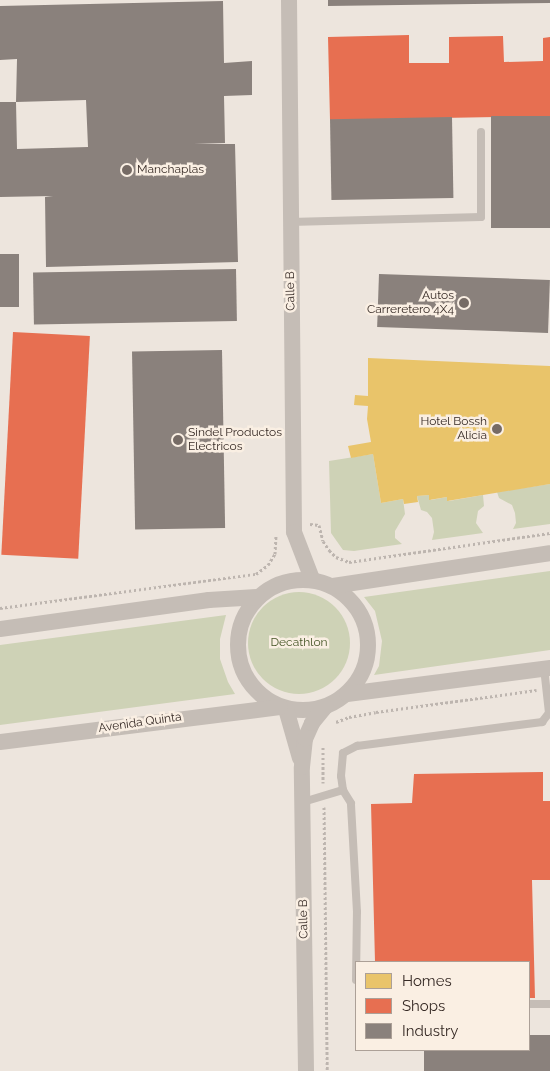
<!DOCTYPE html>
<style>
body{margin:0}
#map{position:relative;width:550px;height:1071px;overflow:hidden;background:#ede5dd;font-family:Raleway,sans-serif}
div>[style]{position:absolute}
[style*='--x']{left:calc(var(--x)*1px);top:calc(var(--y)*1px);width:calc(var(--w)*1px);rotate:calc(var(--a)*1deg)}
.green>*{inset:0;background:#ced2b6}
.round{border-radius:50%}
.homes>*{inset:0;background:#e9c46a}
.shops>*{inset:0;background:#e76f51;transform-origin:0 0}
.industry>*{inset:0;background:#8a817c;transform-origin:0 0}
.path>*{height:3px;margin-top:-1.5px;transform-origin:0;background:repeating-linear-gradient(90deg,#bdb5af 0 2.5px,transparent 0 5px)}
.lane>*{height:8px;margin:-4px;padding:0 4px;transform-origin:4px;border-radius:4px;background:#c5bdb6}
.street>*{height:16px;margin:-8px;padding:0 8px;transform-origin:8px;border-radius:8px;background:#c5bdb6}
.street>.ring{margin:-8px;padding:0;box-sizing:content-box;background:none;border:16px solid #c5bdb6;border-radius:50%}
.dots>*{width:14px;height:14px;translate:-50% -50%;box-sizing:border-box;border:2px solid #faefe3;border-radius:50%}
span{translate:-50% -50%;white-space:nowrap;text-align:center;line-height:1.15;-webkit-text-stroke:5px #faefe3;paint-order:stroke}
.poi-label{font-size:12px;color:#362a25}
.left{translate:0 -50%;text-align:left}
.right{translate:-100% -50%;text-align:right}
.street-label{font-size:12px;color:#362a25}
.park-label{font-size:12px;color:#465627}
.legend{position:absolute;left:355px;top:961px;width:175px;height:90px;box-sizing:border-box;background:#faefe3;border:1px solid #aca097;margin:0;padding:6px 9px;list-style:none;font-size:15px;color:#362a25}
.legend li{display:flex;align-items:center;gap:10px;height:25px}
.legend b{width:25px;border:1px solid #aca097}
</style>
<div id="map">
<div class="green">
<i style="clip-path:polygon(373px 454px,381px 503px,403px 499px,405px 514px,395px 531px,395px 538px,402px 544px,354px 551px,343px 550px,331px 533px,329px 461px)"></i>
<i style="clip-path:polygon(550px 484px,550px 524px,513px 529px,516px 523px,515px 513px,512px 505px,499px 498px,497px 492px)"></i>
<i style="clip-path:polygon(429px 495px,431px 500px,447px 497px,449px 501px,483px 495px,484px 506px,478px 511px,476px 523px,483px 533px,432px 540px,434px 532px,432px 518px,427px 512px,421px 510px,417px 496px)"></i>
<i style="clip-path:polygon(550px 571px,550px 650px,374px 675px,379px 666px,382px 641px,375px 611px,364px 597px)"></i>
<i class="round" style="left:248px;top:592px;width:102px;height:102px"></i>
<i style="clip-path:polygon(226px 615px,220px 639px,220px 659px,228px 682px,235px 694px,0 725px,0 645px)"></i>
</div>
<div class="homes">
<i style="clip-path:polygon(368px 358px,550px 366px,550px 484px,447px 501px,447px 497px,429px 500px,429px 495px,417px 496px,418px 502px,404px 504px,403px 499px,381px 503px,373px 454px,351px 458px,348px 446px,371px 442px,367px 419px,368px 406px,354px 405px,355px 395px,368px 396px)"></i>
</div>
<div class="shops">
<i style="clip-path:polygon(409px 35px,409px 63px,449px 63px,449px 37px,503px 36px,504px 62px,543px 61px,543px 38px,550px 37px,550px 116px,330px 120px,328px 37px)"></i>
<i style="left:13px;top:332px;width:77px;height:223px;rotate:3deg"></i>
<i style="clip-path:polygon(543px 772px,543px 801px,550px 801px,550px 880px,532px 880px,535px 998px,529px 998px,529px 962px,375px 962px,371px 804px,412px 803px,414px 774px)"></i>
</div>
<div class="industry">
<i style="clip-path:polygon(328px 0,550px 0,550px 3px,328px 6px)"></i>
<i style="clip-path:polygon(223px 1px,224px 63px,252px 61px,252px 95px,224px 96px,225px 143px,194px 144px,235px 144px,238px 262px,46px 267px,45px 197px,53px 196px,0 197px,0 102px,16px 102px,17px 149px,88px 147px,86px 100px,16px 102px,17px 59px,0 60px,0 6px)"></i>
<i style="left:550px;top:116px;width:112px;height:59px;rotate:90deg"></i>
<i style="left:452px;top:117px;width:81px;height:122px;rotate:89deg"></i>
<i style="left:0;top:254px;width:19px;height:53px"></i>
<i style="left:236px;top:269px;width:52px;height:203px;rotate:89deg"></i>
<i style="left:379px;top:274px;width:171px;height:53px;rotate:2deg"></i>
<i style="left:222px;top:350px;width:178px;height:90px;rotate:89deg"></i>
<i style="clip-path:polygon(529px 1035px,550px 1035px,550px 1071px,424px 1071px,424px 1050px,529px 1050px)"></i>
</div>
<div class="path">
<i style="--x:310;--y:524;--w:9;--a:6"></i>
<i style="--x:319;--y:525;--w:16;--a:76"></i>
<i style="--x:323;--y:541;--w:11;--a:56"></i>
<i style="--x:329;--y:550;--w:10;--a:45"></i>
<i style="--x:336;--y:557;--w:14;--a:21"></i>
<i style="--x:349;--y:562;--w:203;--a:-8.2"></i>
<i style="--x:0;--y:608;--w:258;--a:-7.6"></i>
<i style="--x:256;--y:574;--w:15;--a:-37"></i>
<i style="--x:268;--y:565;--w:13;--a:-58"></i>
<i style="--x:275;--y:554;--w:19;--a:-87"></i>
<i style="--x:336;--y:722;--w:14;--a:-21"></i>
<i style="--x:349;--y:717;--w:27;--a:-10"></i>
<i style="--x:376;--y:712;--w:162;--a:-7.8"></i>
<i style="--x:323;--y:747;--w:36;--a:90"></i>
<i style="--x:324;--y:807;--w:264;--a:89.3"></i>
</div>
<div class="lane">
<i style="--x:290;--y:222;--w:191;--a:-1.5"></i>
<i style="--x:481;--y:217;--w:85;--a:-90"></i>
<i style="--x:303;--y:802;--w:42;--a:-16.7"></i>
<i style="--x:356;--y:980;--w:68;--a:-89.2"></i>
<i style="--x:357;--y:912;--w:109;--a:-93.2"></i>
<i style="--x:351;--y:803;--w:15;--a:-122"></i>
<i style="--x:343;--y:790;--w:14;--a:-98"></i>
<i style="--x:341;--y:776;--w:23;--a:-85"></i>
<i style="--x:343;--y:753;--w:16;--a:-27"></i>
<i style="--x:357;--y:746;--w:187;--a:-7.4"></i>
<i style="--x:542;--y:722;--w:11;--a:-52"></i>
<i style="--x:549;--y:713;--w:45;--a:-96.3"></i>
<i style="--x:529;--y:1004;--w:21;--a:0"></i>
</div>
<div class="street">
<i style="--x:289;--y:0;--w:532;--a:89.46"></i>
<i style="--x:294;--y:532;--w:50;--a:69"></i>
<i class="ring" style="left:238px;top:580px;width:114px;height:114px"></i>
<i style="--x:333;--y:586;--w:219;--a:-8.6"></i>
<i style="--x:0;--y:629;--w:211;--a:-7.9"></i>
<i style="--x:209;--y:600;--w:49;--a:-3.5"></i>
<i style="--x:347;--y:694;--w:205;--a:-7.3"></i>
<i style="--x:286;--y:709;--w:51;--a:74.1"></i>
<i style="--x:0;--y:742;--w:282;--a:-7.1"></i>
<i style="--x:306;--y:1071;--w:304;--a:-90.8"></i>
<i style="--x:302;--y:767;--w:28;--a:-84"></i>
<i style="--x:305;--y:739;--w:17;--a:-66"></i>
<i style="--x:312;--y:723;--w:21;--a:-51"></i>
</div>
<div class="dots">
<i style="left:127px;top:170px;background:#766b65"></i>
<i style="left:464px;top:303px;background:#766b65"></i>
<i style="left:497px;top:429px;background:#766b65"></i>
<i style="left:178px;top:440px;background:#766b65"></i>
</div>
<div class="poi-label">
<span class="left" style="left:137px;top:170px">Manchaplas</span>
<span class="right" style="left:454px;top:303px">Autos<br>Carreretero 4X4</span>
<span class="right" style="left:487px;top:429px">Hotel Bossh<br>Alicia</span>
<span class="left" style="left:188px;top:440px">Sindel Productos<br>Electricos</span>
</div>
<div class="street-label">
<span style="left:291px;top:291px;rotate:-91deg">Calle B</span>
<span style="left:140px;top:723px;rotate:-8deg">Avenida Quinta</span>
<span style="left:304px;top:919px;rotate:-91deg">Calle B</span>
</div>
<div class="park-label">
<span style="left:299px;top:643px">Decathlon</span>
</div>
<ul class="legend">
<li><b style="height:14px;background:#e9c46a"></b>Homes</li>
<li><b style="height:14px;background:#e76f51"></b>Shops</li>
<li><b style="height:14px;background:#8a817c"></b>Industry</li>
</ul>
</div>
